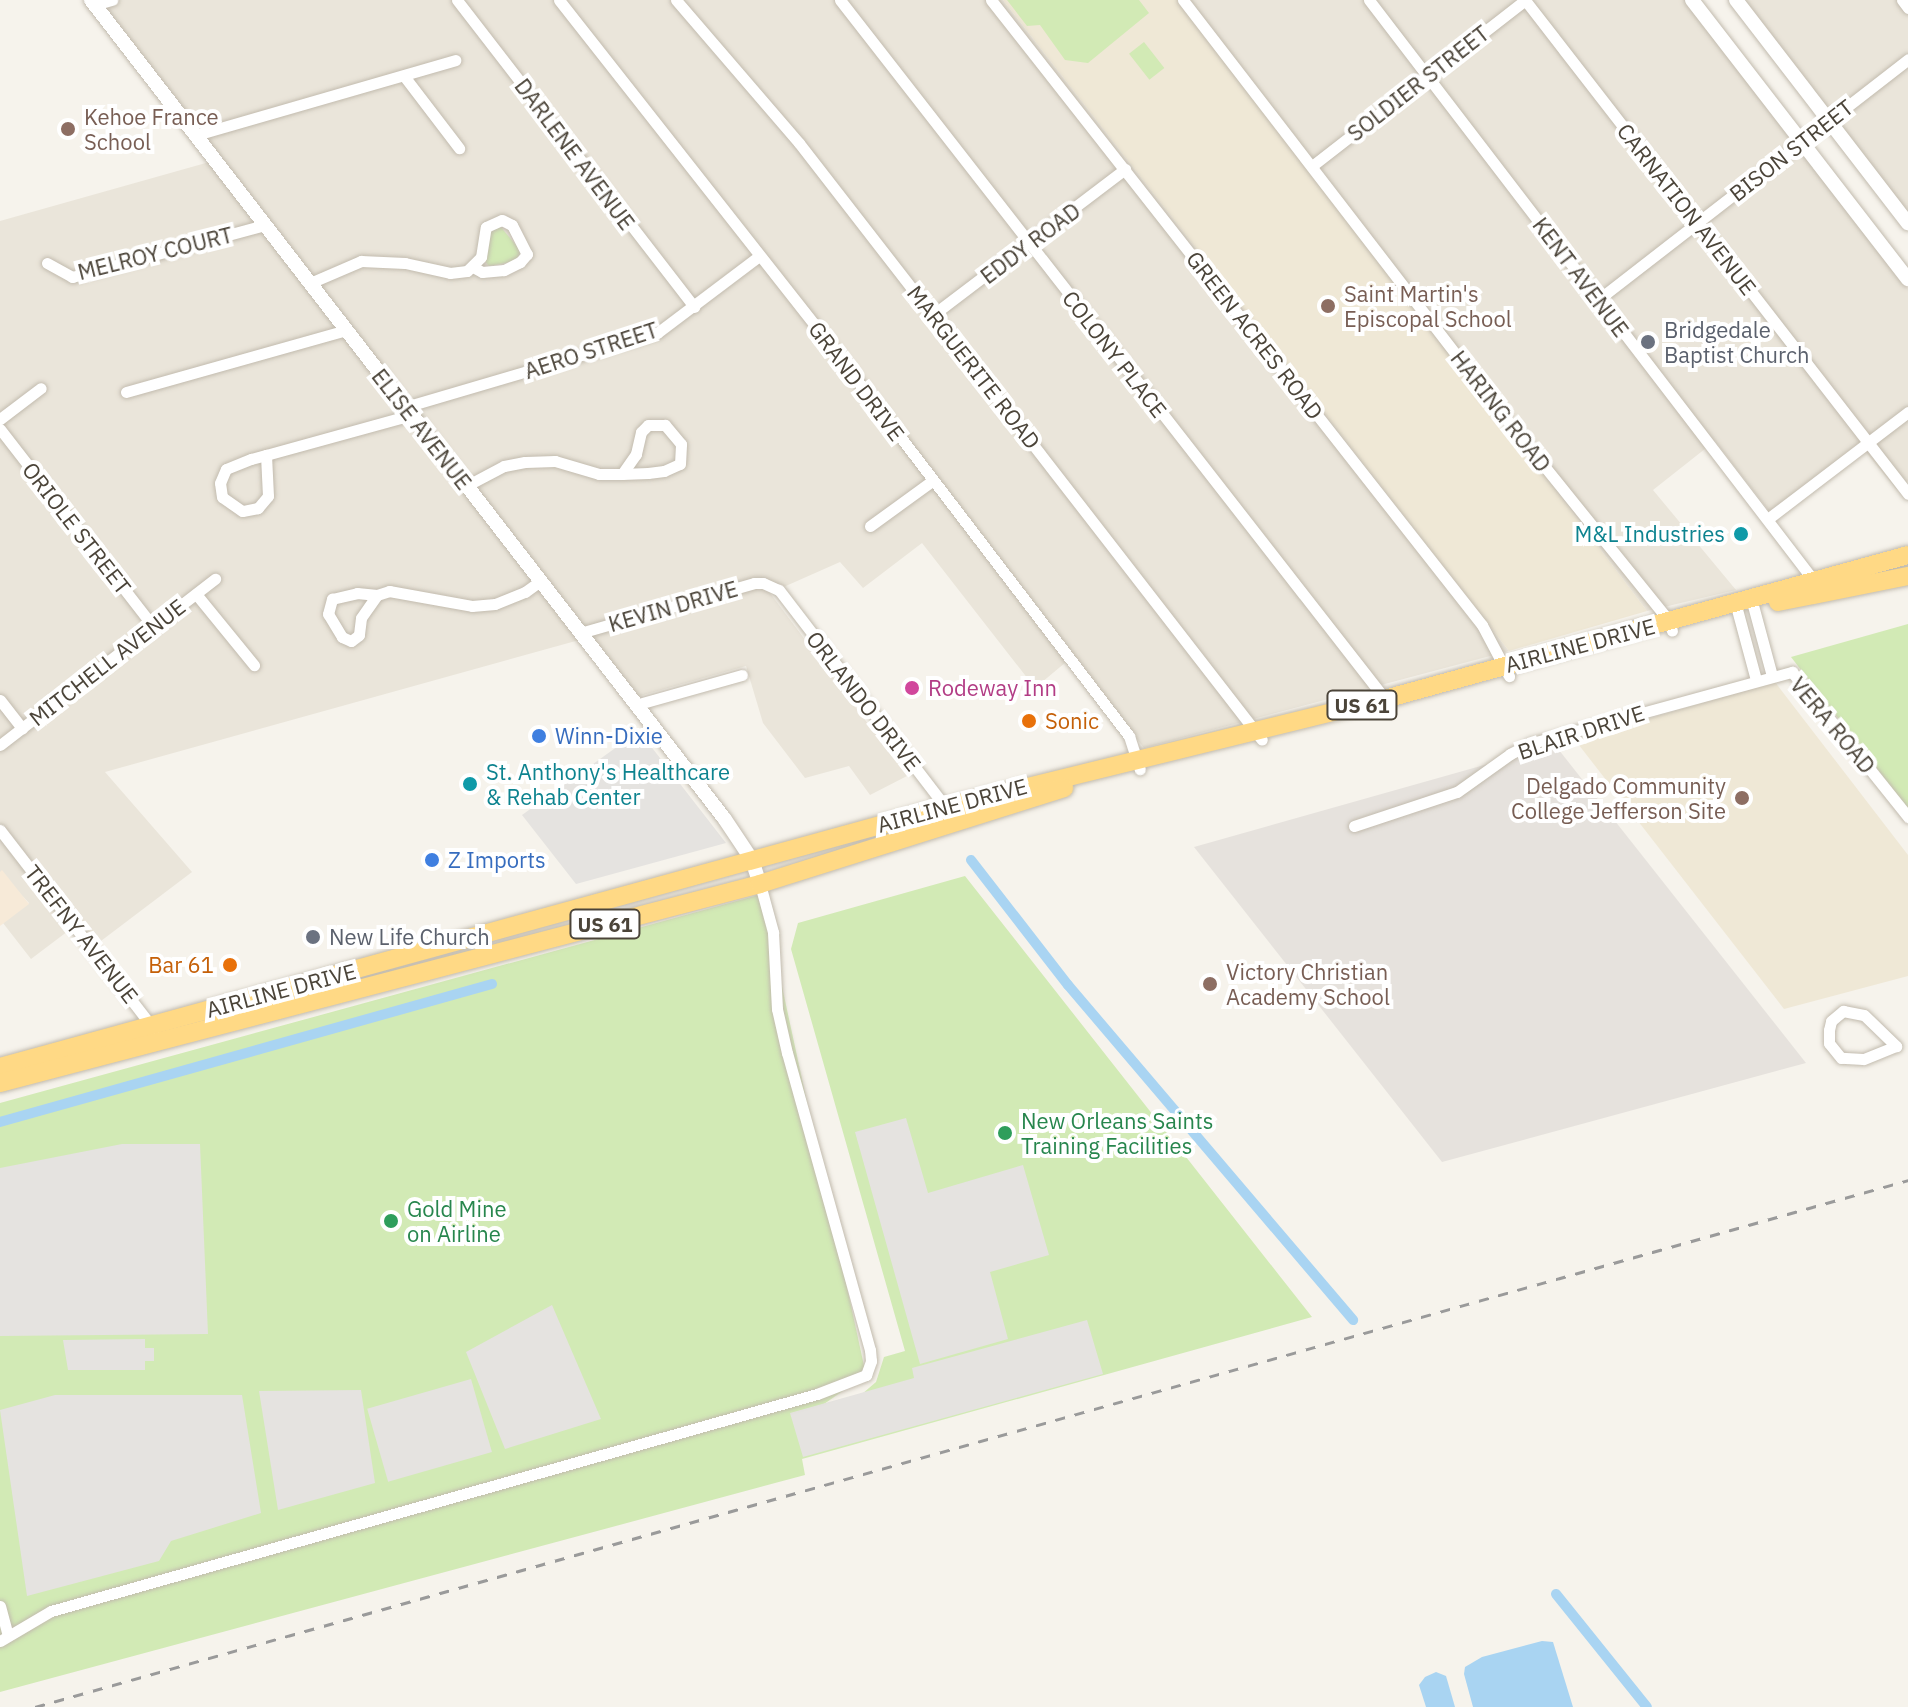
<!DOCTYPE html>
<style>
body{margin:0}
#map{position:relative;width:1908px;height:1707px;overflow:hidden;background:#f6f3ec;font-family:"IBM Plex Sans",sans-serif}
div>[style]{position:absolute}
[style*='--x']{left:calc(var(--x)*1px);top:calc(var(--y)*1px);width:calc(var(--w)*1px);rotate:calc(var(--a)*1deg)}
.residential>*{inset:0;background:#eae5da}
.commercial>*{inset:0;background:#f7ead8}
.industrial>*{inset:0;background:#e6e2dd}
.education>*{inset:0;background:#efe8d6}
.green>*{inset:0;background:#d2eab5;transform-origin:0 0}
.parking>*{inset:0;background:#e5e3e0;transform-origin:0 0}
.water>*{inset:0;background:#a9d4f2}
.canal>*{height:10px;margin:-5px;padding:0 5px;transform-origin:5px;border-radius:5px;background:#a9d4f2}
.roads{filter:drop-shadow(0 0 2px #c2bbae) drop-shadow(0 0 2px #c2bbae)}
.minor>*{height:11px;margin:-5.5px;padding:0 5.5px;transform-origin:5.5px;border-radius:5.5px;background:#fff}
.tertiary>*{height:14px;margin:-7px;padding:0 7px;transform-origin:7px;border-radius:7px;background:#fff}
.trunk>*{height:18px;margin:-9px;padding:0 9px;transform-origin:9px;border-radius:9px;background:#ffd985}
.rail>*{height:3px;margin-top:-1.5px;transform-origin:0;background:repeating-linear-gradient(90deg,#9a9a9a 0 10px,transparent 0 20px)}
.dots>*{width:22px;height:22px;translate:-50% -50%;box-sizing:border-box;border:4px solid #fff;border-radius:50%}
span{translate:-50% -50%;white-space:nowrap;text-align:center;line-height:1.15;-webkit-text-stroke:8px #fff;paint-order:stroke}
.shield-label span{padding:2px 6px;background:#fff;border:2px solid;border-radius:6px;-webkit-text-stroke-width:0}
.shield-label{font-size:20px;color:#4b4439;font-weight:700}
.street-label{font-size:22px;color:#4b4439}
.education-label{font-size:22px;color:#785e54}
.left{translate:0 -50%;text-align:left}
.right{translate:-100% -50%;text-align:right}
.worship-label{font-size:22px;color:#5b616d}
.culture-label{font-size:22px;color:#0d838f}
.hotel-label{font-size:22px;color:#b23c85}
.food-label{font-size:22px;color:#c56008}
.shop-label{font-size:22px;color:#366cbe}
.leisure-label{font-size:22px;color:#27864d}
</style>
<div id="map">
<div class="residential">
<i style="clip-path:polygon(98px 0,1003px 0,1509px 651px,1144px 748px,1072px 657px,1035px 688px,922px 543px,863px 588px,840px 562px,770px 593px,907px 776px,870px 795px,849px 766px,805px 778px,763px 723px,746px 666px,636px 697px,590px 637px,105px 772px,192px 872px,93px 947px,76px 925px,31px 959px,3px 923px,29px 903px,0 872px,0 221px,220px 159px)"></i>
<i style="clip-path:polygon(1185px 0,1685px 0,1908px 289px,1908px 481px,1897px 490px,1865px 451px,1776px 520px,1715px 441px,1653px 490px,1736px 590px,1647px 611px)"></i>
<i style="clip-path:polygon(1741px 0,1908px 0,1908px 214px)"></i>
</div>
<div class="commercial">
<i style="clip-path:polygon(2px 870px,29px 904px,0 926px,0 872px)"></i>
</div>
<div class="industrial">
<i style="clip-path:polygon(1555px 745px,1806px 1063px,1442px 1162px,1194px 847px)"></i>
</div>
<div class="education">
<i style="clip-path:polygon(1003px 0,1185px 0,1647px 611px,1509px 651px)"></i>
<i style="clip-path:polygon(1775px 682px,1908px 855px,1908px 976px,1784px 1009px,1575px 740px)"></i>
</div>
<div class="green">
<i style="clip-path:polygon(1007px 0,1139px 0,1149px 13px,1088px 63px,1065px 60px,1040px 25px,1027px 26px)"></i>
<i style="left:1144px;top:42px;width:33px;height:19px;rotate:52deg"></i>
<i style="clip-path:polygon(500px 226px,520px 250px,519px 256px,512px 262px,489px 266px,484px 260px,491px 230px)"></i>
<i style="clip-path:polygon(1908px 624px,1908px 809px,1791px 657px)"></i>
<i style="clip-path:polygon(965px 876px,1312px 1317px,802px 1459px,805px 1475px,0 1692px,0 1103px,762px 894px,866px 1375px,824px 1404px,862px 1394px,876px 1382px,884px 1357px,905px 1351px,791px 949px,798px 923px)"></i>
</div>
<div class="parking">
<i style="clip-path:polygon(639px 731px,726px 843px,576px 884px,522px 815px)"></i>
<i style="clip-path:polygon(906px 1118px,928px 1193px,1023px 1165px,1049px 1255px,990px 1272px,1008px 1339px,920px 1364px,855px 1132px)"></i>
<i style="clip-path:polygon(122px 1144px,200px 1144px,208px 1334px,0 1336px,0 1168px)"></i>
<i style="clip-path:polygon(552px 1305px,601px 1419px,505px 1449px,466px 1352px)"></i>
<i style="clip-path:polygon(1087px 1320px,1103px 1374px,803px 1457px,790px 1413px,914px 1378px,912px 1368px)"></i>
<i style="clip-path:polygon(145px 1339px,145px 1348px,154px 1348px,154px 1361px,145px 1361px,145px 1370px,68px 1370px,63px 1340px)"></i>
<i style="left:471px;top:1379px;width:76px;height:108px;rotate:74deg"></i>
<i style="clip-path:polygon(361px 1390px,375px 1483px,278px 1510px,259px 1391px)"></i>
<i style="clip-path:polygon(55px 1395px,242px 1395px,261px 1513px,171px 1541px,159px 1561px,27px 1596px,0 1410px)"></i>
</div>
<div class="water">
<i style="clip-path:polygon(1542px 1641px,1553px 1642px,1573px 1707px,1473px 1707px,1464px 1674px,1465px 1667px,1482px 1657px)"></i>
<i style="clip-path:polygon(1436px 1672px,1446px 1676px,1455px 1707px,1426px 1707px,1419px 1685px,1425px 1677px)"></i>
</div>
<div class="canal">
<i style="--x:971;--y:860;--w:158;--a:52.2"></i>
<i style="--x:1068;--y:985;--w:440;--a:49.6"></i>
<i style="--x:0;--y:1122;--w:511;--a:-15.67"></i>
<i style="--x:1556;--y:1594;--w:145;--a:51.2"></i>
</div>
<div class="roads">
<div class="minor">
<i style="--x:457;--y:0;--w:388;--a:52.3"></i>
<i style="--x:559;--y:0;--w:412;--a:51.8"></i>
<i style="--x:814;--y:324;--w:519;--a:52.6"></i>
<i style="--x:1129;--y:736;--w:35;--a:72"></i>
<i style="--x:676;--y:0;--w:189;--a:49.3"></i>
<i style="--x:799;--y:143;--w:755;--a:52.2"></i>
<i style="--x:840;--y:0;--w:886;--a:52.06"></i>
<i style="--x:1385;--y:699;--w:11;--a:75"></i>
<i style="--x:991;--y:0;--w:795;--a:51.85"></i>
<i style="--x:1482;--y:625;--w:58;--a:62.1"></i>
<i style="--x:1183;--y:0;--w:497;--a:52.4"></i>
<i style="--x:1486;--y:394;--w:292;--a:51.1"></i>
<i style="--x:1669;--y:621;--w:10;--a:73"></i>
<i style="--x:1369;--y:0;--w:737;--a:52.55"></i>
<i style="--x:1525;--y:0;--w:625;--a:52.21"></i>
<i style="--x:1902;--y:0;--w:10;--a:53"></i>
<i style="--x:94;--y:5;--w:19;--a:-16"></i>
<i style="--x:404;--y:76;--w:91;--a:52.6"></i>
<i style="--x:196;--y:135;--w:270;--a:-16.1"></i>
<i style="--x:1312;--y:166;--w:270;--a:-37.9"></i>
<i style="--x:47;--y:263;--w:29;--a:29"></i>
<i style="--x:72;--y:277;--w:200;--a:-15.1"></i>
<i style="--x:310;--y:283;--w:56;--a:-23.3"></i>
<i style="--x:361;--y:261;--w:44;--a:2.6"></i>
<i style="--x:405;--y:263;--w:46;--a:12.5"></i>
<i style="--x:450;--y:273;--w:17;--a:-7"></i>
<i style="--x:467;--y:271;--w:20;--a:-45"></i>
<i style="--x:481;--y:257;--w:30;--a:-81"></i>
<i style="--x:486;--y:227;--w:17;--a:-24"></i>
<i style="--x:502;--y:220;--w:11;--a:27"></i>
<i style="--x:512;--y:225;--w:33;--a:63"></i>
<i style="--x:527;--y:254;--w:11;--a:131"></i>
<i style="--x:520;--y:262;--w:18;--a:153"></i>
<i style="--x:504;--y:270;--w:22;--a:175"></i>
<i style="--x:482;--y:272;--w:10;--a:-151"></i>
<i style="--x:1599;--y:299;--w:391;--a:-37.8"></i>
<i style="--x:934;--y:314;--w:240;--a:-37.2"></i>
<i style="--x:126;--y:392;--w:229;--a:-15.7"></i>
<i style="--x:405;--y:407;--w:263;--a:-16.4"></i>
<i style="--x:657;--y:333;--w:128;--a:-37"></i>
<i style="--x:0;--y:419;--w:51;--a:-37.1"></i>
<i style="--x:0;--y:429;--w:249;--a:52.2"></i>
<i style="--x:266;--y:455;--w:41;--a:87.2"></i>
<i style="--x:268;--y:496;--w:16;--a:130"></i>
<i style="--x:258;--y:508;--w:16;--a:169"></i>
<i style="--x:242;--y:511;--w:24;--a:-145"></i>
<i style="--x:222;--y:497;--w:14;--a:-98"></i>
<i style="--x:220;--y:483;--w:15;--a:-67"></i>
<i style="--x:226;--y:469;--w:27;--a:-22"></i>
<i style="--x:251;--y:459;--w:16;--a:-15"></i>
<i style="--x:266;--y:455;--w:150;--a:-15.4"></i>
<i style="--x:466;--y:486;--w:43;--a:-27.8"></i>
<i style="--x:504;--y:466;--w:21;--a:-11"></i>
<i style="--x:525;--y:462;--w:30;--a:-2"></i>
<i style="--x:555;--y:461;--w:46;--a:16.5"></i>
<i style="--x:599;--y:474;--w:23;--a:0"></i>
<i style="--x:622;--y:474;--w:26;--a:-2"></i>
<i style="--x:648;--y:473;--w:16;--a:-7"></i>
<i style="--x:664;--y:471;--w:17;--a:-24"></i>
<i style="--x:680;--y:464;--w:20;--a:-87"></i>
<i style="--x:681;--y:444;--w:25;--a:-130"></i>
<i style="--x:665;--y:425;--w:17;--a:180"></i>
<i style="--x:648;--y:425;--w:10;--a:135"></i>
<i style="--x:641;--y:432;--w:23;--a:103"></i>
<i style="--x:636;--y:454;--w:24;--a:125"></i>
<i style="--x:1769;--y:518;--w:175;--a:-37.3"></i>
<i style="--x:870;--y:526;--w:77;--a:-36"></i>
<i style="--x:196;--y:594;--w:92;--a:50.8"></i>
<i style="--x:377;--y:595;--w:28;--a:125"></i>
<i style="--x:361;--y:618;--w:17;--a:97"></i>
<i style="--x:359;--y:635;--w:10;--a:143"></i>
<i style="--x:351;--y:641;--w:10;--a:-156"></i>
<i style="--x:342;--y:637;--w:27;--a:-121"></i>
<i style="--x:328;--y:614;--w:16;--a:-75"></i>
<i style="--x:332;--y:599;--w:26;--a:-13"></i>
<i style="--x:357;--y:593;--w:20;--a:6"></i>
<i style="--x:377;--y:595;--w:13;--a:-18"></i>
<i style="--x:389;--y:591;--w:84;--a:10.2"></i>
<i style="--x:472;--y:606;--w:23;--a:-5"></i>
<i style="--x:495;--y:604;--w:32;--a:-22"></i>
<i style="--x:525;--y:592;--w:19;--a:-36"></i>
<i style="--x:1751;--y:598;--w:81;--a:74.9"></i>
<i style="--x:1735;--y:602;--w:81;--a:74.9"></i>
<i style="--x:580;--y:633;--w:181;--a:-16"></i>
<i style="--x:754;--y:583;--w:9;--a:0"></i>
<i style="--x:763;--y:583;--w:17;--a:24"></i>
<i style="--x:779;--y:590;--w:276;--a:52.5"></i>
<i style="--x:0;--y:700;--w:36;--a:52"></i>
<i style="--x:635;--y:705;--w:111;--a:-15.7"></i>
<i style="--x:0;--y:745;--w:272;--a:-37.7"></i>
<i style="--x:1354;--y:826;--w:108;--a:-18.3"></i>
<i style="--x:1457;--y:792;--w:65;--a:-35.6"></i>
<i style="--x:1510;--y:754;--w:25;--a:-27"></i>
<i style="--x:1532;--y:743;--w:270;--a:-15.3"></i>
<i style="--x:1792;--y:672;--w:186;--a:51.3"></i>
<i style="--x:0;--y:830;--w:252;--a:52.3"></i>
<i style="--x:1843;--y:1011;--w:21;--a:11"></i>
<i style="--x:1864;--y:1015;--w:45;--a:44.1"></i>
<i style="--x:1896;--y:1046;--w:35;--a:158"></i>
<i style="--x:1863;--y:1059;--w:22;--a:-177"></i>
<i style="--x:1841;--y:1058;--w:19;--a:-129"></i>
<i style="--x:1829;--y:1043;--w:13;--a:-90"></i>
<i style="--x:1829;--y:1030;--w:9;--a:-77"></i>
<i style="--x:1831;--y:1021;--w:16;--a:-40"></i>
<i style="--x:0;--y:1606;--w:30;--a:75"></i>
<i style="--x:0;--y:1641;--w:59;--a:-30.5"></i>
<i style="--x:51;--y:1611;--w:796;--a:-15.82"></i>
<i style="--x:817;--y:1394;--w:53;--a:-21.2"></i>
<i style="--x:866;--y:1375;--w:15;--a:-70"></i>
<i style="--x:871;--y:1361;--w:11;--a:-95"></i>
<i style="--x:870;--y:1350;--w:308;--a:-105.6"></i>
<i style="--x:787;--y:1053;--w:45;--a:-102.8"></i>
<i style="--x:777;--y:1009;--w:77;--a:-93"></i>
<i style="--x:773;--y:932;--w:50;--a:-105.2"></i>
</div>
<div class="tertiary">
<i style="--x:91;--y:0;--w:1034;--a:52.27"></i>
<i style="--x:724;--y:818;--w:50;--a:56.3"></i>
<i style="--x:752;--y:860;--w:25;--a:72"></i>
<i style="--x:1692;--y:0;--w:353;--a:52.3"></i>
<i style="--x:1736;--y:0;--w:282;--a:52.4"></i>
</div>
<div class="trunk">
<i style="--x:1778;--y:602;--w:133;--a:-11.3"></i>
<i style="--x:0;--y:1067;--w:981;--a:-15.37"></i>
<i style="--x:946;--y:807;--w:452;--a:-13.8"></i>
<i style="--x:1385;--y:699;--w:542;--a:-15.39"></i>
<i style="--x:0;--y:1083;--w:786;--a:-14.67"></i>
<i style="--x:760;--y:884;--w:319;--a:-17.5"></i>
</div>
</div>
<div class="rail">
<i style="--x:35;--y:1707;--w:1946;--a:-15.71"></i>
</div>
<div class="dots">
<i style="left:68px;top:129px;background:#8d6e63"></i>
<i style="left:1328px;top:306px;background:#8d6e63"></i>
<i style="left:1648px;top:342px;background:#6b7280"></i>
<i style="left:1741px;top:534px;background:#0f9aa8"></i>
<i style="left:912px;top:688px;background:#d1479c"></i>
<i style="left:1029px;top:721px;background:#e8710a"></i>
<i style="left:539px;top:736px;background:#3f7fe0"></i>
<i style="left:470px;top:784px;background:#0f9aa8"></i>
<i style="left:1742px;top:798px;background:#8d6e63"></i>
<i style="left:432px;top:860px;background:#3f7fe0"></i>
<i style="left:313px;top:937px;background:#6b7280"></i>
<i style="left:230px;top:965px;background:#e8710a"></i>
<i style="left:1210px;top:984px;background:#8d6e63"></i>
<i style="left:1005px;top:1133px;background:#2e9e5b"></i>
<i style="left:391px;top:1221px;background:#2e9e5b"></i>
</div>
<div class="shield-label">
<span style="left:1362px;top:705px">US 61</span>
<span style="left:605px;top:924px">US 61</span>
</div>
<div class="street-label">
<span style="left:1418px;top:83px;rotate:-38deg">SOLDIER STREET</span>
<span style="left:1791px;top:150px;rotate:-38deg">BISON STREET</span>
<span style="left:575px;top:154px;rotate:53deg">DARLENE AVENUE</span>
<span style="left:1687px;top:209px;rotate:52deg">CARNATION AVENUE</span>
<span style="left:1030px;top:243px;rotate:-37deg">EDDY ROAD</span>
<span style="left:155px;top:253px;rotate:-14deg">MELROY COURT</span>
<span style="left:1581px;top:277px;rotate:53deg">KENT AVENUE</span>
<span style="left:1255px;top:335px;rotate:52deg">GREEN ACRES ROAD</span>
<span style="left:591px;top:350px;rotate:-18deg">AERO STREET</span>
<span style="left:1115px;top:354px;rotate:52deg">COLONY PLACE</span>
<span style="left:974px;top:367px;rotate:52deg">MARGUERITE ROAD</span>
<span style="left:857px;top:381px;rotate:53deg">GRAND DRIVE</span>
<span style="left:1501px;top:411px;rotate:52deg">HARING ROAD</span>
<span style="left:422px;top:429px;rotate:52deg">ELISE AVENUE</span>
<span style="left:77px;top:528px;rotate:52deg">ORIOLE STREET</span>
<span style="left:673px;top:606px;rotate:-16deg">KEVIN DRIVE</span>
<span style="left:1580px;top:645px;rotate:-15deg">AIRLINE DRIVE</span>
<span style="left:107px;top:662px;rotate:-38deg">MITCHELL AVENUE</span>
<span style="left:864px;top:701px;rotate:52deg">ORLANDO DRIVE</span>
<span style="left:1833px;top:725px;rotate:50deg">VERA ROAD</span>
<span style="left:1581px;top:732px;rotate:-18deg">BLAIR DRIVE</span>
<span style="left:952px;top:805px;rotate:-15deg">AIRLINE DRIVE</span>
<span style="left:82px;top:934px;rotate:52deg">TREFNY AVENUE</span>
<span style="left:281px;top:990px;rotate:-15deg">AIRLINE DRIVE</span>
</div>
<div class="education-label">
<span class="left" style="left:84px;top:129px">Kehoe France<br>School</span>
<span class="left" style="left:1344px;top:306px">Saint Martin's<br>Episcopal School</span>
<span class="right" style="left:1726px;top:798px">Delgado Community<br>College Jefferson Site</span>
<span class="left" style="left:1226px;top:984px">Victory Christian<br>Academy School</span>
</div>
<div class="worship-label">
<span class="left" style="left:1664px;top:342px">Bridgedale<br>Baptist Church</span>
<span class="left" style="left:329px;top:937px">New Life Church</span>
</div>
<div class="culture-label">
<span class="right" style="left:1725px;top:534px">M&amp;L Industries</span>
<span class="left" style="left:486px;top:784px">St. Anthony's Healthcare<br>&amp; Rehab Center</span>
</div>
<div class="hotel-label">
<span class="left" style="left:928px;top:688px">Rodeway Inn</span>
</div>
<div class="food-label">
<span class="left" style="left:1045px;top:721px">Sonic</span>
<span class="right" style="left:214px;top:965px">Bar 61</span>
</div>
<div class="shop-label">
<span class="left" style="left:555px;top:736px">Winn-Dixie</span>
<span class="left" style="left:448px;top:860px">Z Imports</span>
</div>
<div class="leisure-label">
<span class="left" style="left:1021px;top:1133px">New Orleans Saints<br>Training Facilities</span>
<span class="left" style="left:407px;top:1221px">Gold Mine<br>on Airline</span>
</div>
</div>
